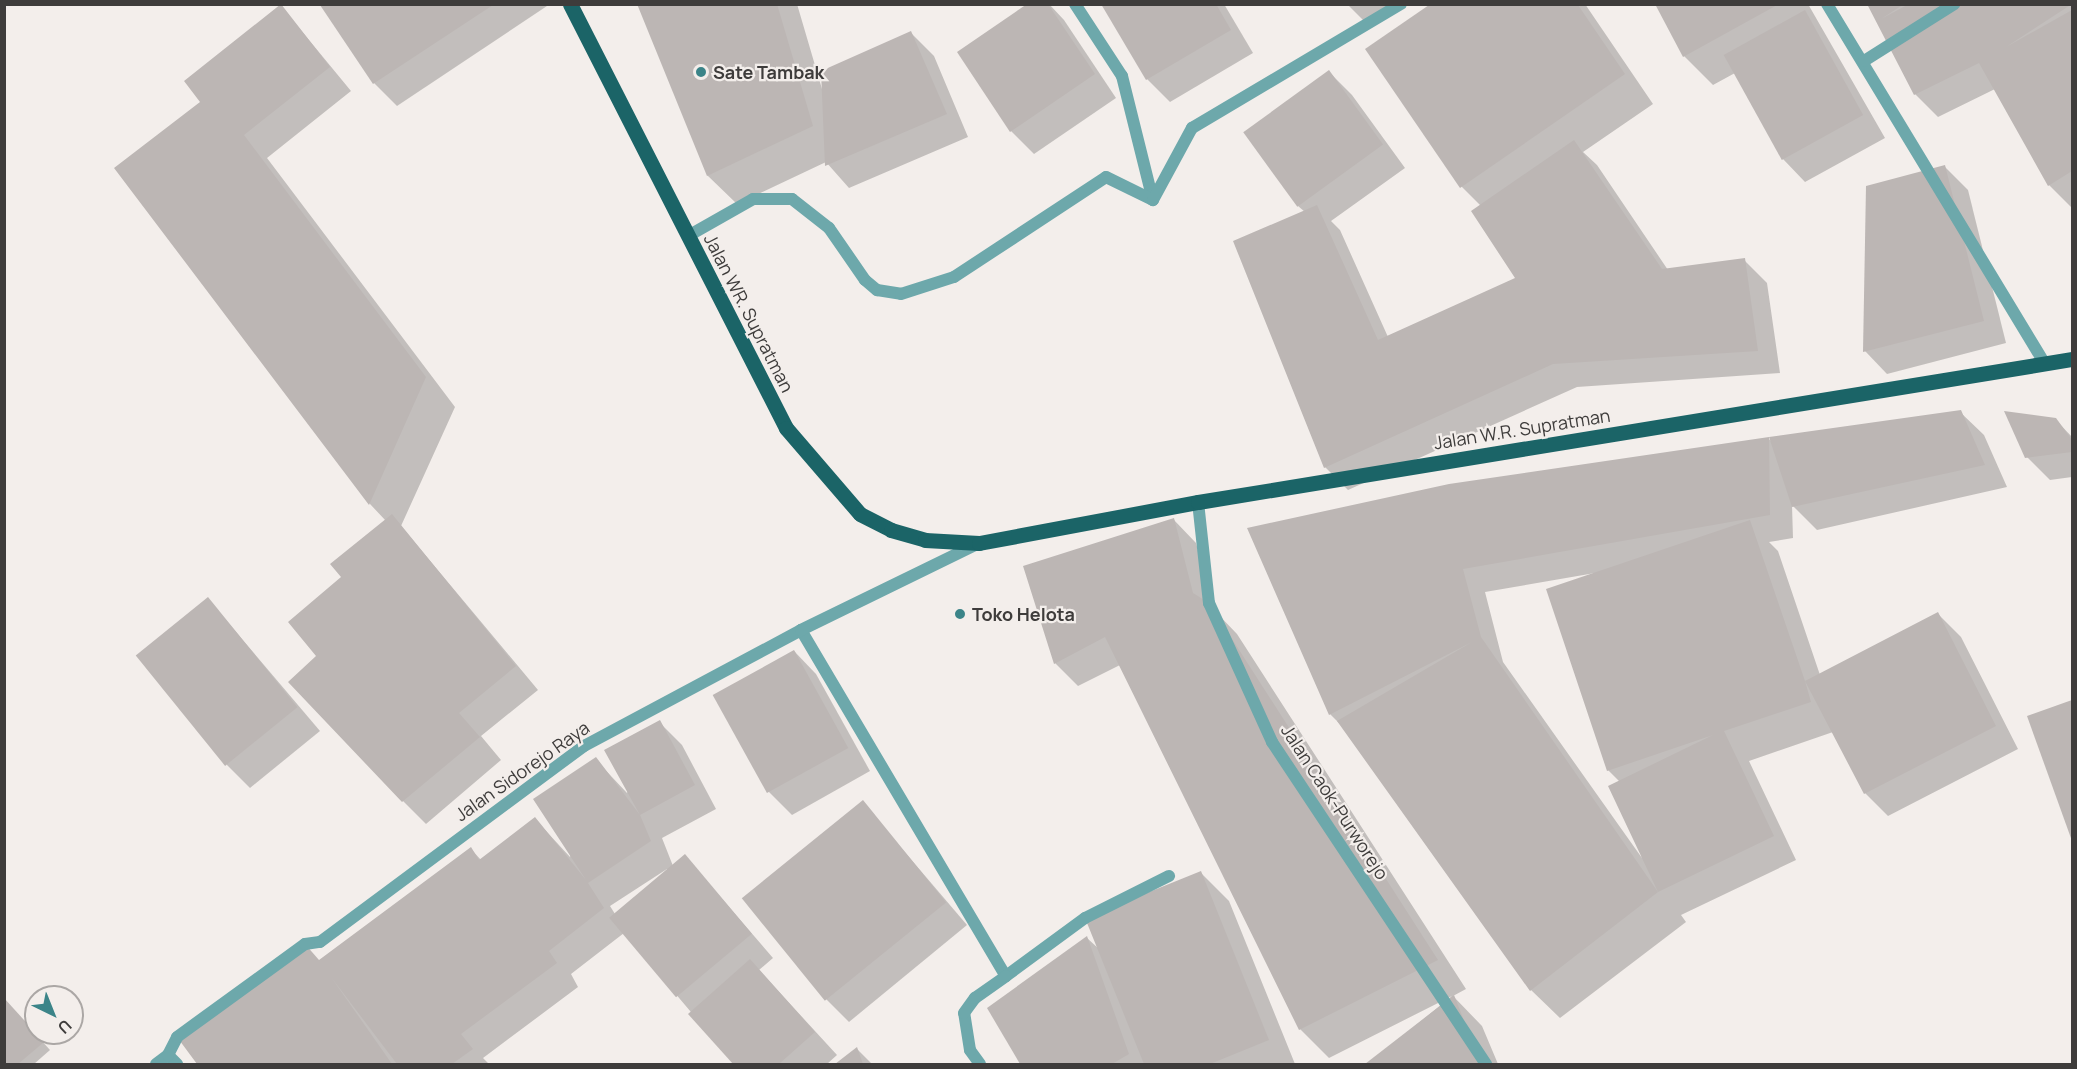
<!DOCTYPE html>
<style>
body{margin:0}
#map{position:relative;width:2077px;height:1069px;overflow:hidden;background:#f3eeeb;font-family:Manrope,sans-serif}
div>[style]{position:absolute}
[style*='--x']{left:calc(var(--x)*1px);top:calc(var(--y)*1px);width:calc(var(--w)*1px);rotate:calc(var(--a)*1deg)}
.shadow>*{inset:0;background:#0003}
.building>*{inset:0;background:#bcb6b4;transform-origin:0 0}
.minor>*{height:12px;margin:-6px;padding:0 6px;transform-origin:6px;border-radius:6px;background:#6da8ab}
.tertiary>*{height:12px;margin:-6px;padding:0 6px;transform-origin:6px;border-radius:6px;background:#6da8ab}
.primary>*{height:15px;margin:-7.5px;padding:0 7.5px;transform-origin:7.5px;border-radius:7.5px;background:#1b6467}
.dots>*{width:16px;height:16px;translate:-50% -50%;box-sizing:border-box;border:3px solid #f3eeeb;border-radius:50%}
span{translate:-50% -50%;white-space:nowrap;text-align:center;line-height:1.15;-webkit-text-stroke:4.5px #f3eeeb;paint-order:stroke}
.poi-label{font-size:18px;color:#3e3c3b;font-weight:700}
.left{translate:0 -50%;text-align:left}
.street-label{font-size:18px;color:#3e3c3b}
.frame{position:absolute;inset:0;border:6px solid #3e3c3b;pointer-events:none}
.north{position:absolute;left:24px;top:985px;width:60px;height:60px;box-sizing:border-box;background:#f3eeeb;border:2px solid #aba7a5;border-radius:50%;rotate:137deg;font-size:16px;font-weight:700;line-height:24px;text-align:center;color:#3e3c3b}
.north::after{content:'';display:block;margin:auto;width:21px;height:27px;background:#3b8488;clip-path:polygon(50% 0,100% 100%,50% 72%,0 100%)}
</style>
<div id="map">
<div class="shadow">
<i style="clip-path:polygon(322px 4px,550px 4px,397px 106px,374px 83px)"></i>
<i style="clip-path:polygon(638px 4px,797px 4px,822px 89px,911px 33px,934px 56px,968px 137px,849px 188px,826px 162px,737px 204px,708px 176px)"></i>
<i style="clip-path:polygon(1030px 4px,1049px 4px,1064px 20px,1116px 98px,1034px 154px,1011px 131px)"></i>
<i style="clip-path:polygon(1103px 4px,1224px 4px,1253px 53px,1170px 102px,1147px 79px)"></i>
<i style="clip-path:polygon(1347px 4px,1400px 4px,1367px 24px)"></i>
<i style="clip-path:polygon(1432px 4px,1585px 4px,1653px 104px,1583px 152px,1597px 165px,1668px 270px,1744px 260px,1767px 283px,1780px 373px,1577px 387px,1348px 490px,1325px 467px,1305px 212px,1298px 206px,1329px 72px,1352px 95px,1405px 168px,1331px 221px,1340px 230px,1388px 337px,1517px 279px,1481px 206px,1462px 187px,1367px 49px)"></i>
<i style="clip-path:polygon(1657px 4px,1808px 4px,1885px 138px,1805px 182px,1783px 159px,1735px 73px,1713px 85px,1684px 56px)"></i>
<i style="clip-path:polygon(1868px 4px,2072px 4px,2072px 208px,2049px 185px,1995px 89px,1938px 117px,1915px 94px)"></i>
<i style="clip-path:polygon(281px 6px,351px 91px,267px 158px,455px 407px,401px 526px,538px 690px,481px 736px,501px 760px,426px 824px,403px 801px,319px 656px,343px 577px,386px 521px,370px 504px,116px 168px,202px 102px)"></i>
<i style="clip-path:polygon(1945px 167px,1968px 190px,2006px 343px,1887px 374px,1865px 351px)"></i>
<i style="clip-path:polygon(evenodd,1960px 412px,1984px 435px,2007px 487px,1817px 530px,1792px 505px,1793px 538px,1769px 542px,1778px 551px,1820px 675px,1938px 614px,1961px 637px,2018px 749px,1888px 816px,1865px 793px,1833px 732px,1749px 761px,1796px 860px,1681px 915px,1686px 922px,1560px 1018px,1531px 990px,1344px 728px,1330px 714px,1249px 529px,1768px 438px,1773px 443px,1960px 412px,1595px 573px,1608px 770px,1620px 782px,1642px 858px,1503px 662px,1485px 592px,1595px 573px)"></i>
<i style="clip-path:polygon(2055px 419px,2072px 437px,2072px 477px,2050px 480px,2027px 457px)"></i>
<i style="clip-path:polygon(1174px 520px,1196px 543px,1214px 610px,1237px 634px,1466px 989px,1453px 996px,1482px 1026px,1498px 1064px,1368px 1064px,1452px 996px,1329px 1058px,1300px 1029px,1120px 665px,1078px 686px,1055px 663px)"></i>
<i style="clip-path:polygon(208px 599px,320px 731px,250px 788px,227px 765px)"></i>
<i style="clip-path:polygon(794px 651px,816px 674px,870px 771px,792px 815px,769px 792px)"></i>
<i style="clip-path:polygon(2072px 702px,2072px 837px,2029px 717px)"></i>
<i style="clip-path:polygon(evenodd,659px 722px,682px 745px,716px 809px,662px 838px,673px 866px,685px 856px,773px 958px,759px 970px,837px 1055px,827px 1064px,735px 1064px,624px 933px,571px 974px,578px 987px,483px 1058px,489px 1064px,199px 1064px,179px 1037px,319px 961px,471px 849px,481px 860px,535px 819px,570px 857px,595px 759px,627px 793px,659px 722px,667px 869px,668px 871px,615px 914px,610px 906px,667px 869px)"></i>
<i style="clip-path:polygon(862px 802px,967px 925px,849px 1022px,826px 999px)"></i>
<i style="clip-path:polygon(1200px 872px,1229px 901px,1295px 1064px,1022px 1064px,989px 1008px,1087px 938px,1099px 949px)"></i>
<i style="clip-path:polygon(4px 999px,50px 1050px,34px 1064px,4px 1064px)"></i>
<i style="clip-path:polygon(857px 1049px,872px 1064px,837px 1064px)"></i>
</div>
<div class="building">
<i style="clip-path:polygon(281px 4px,330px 67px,244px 135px,426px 377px,369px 505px,114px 168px,200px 102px,184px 81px)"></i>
<i style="clip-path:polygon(637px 4px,777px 4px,813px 126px,707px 176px)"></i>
<i style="clip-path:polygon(1027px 4px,1048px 4px,1095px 74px,1010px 132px,957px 52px)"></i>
<i style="clip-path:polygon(1101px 4px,1216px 4px,1231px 30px,1146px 80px)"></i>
<i style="clip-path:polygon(1655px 4px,1779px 4px,1683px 57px)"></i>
<i style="clip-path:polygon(1867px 4px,1904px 4px,1881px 19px,1909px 4px,2072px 4px,2006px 47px,2072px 10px,2072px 171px,2048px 186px,1979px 63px,1914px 95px)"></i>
<i style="clip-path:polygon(320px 5px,493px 5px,373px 84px)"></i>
<i style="clip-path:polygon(1429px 5px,1578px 5px,1625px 74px,1460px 188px,1365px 49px)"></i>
<i style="left:1805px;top:10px;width:120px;height:93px;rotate:61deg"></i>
<i style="clip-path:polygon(911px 31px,947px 114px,825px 166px,821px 71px)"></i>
<i style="left:1329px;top:70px;width:92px;height:106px;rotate:54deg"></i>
<i style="clip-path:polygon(1574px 140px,1662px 269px,1745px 258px,1758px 351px,1553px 364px,1324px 468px,1233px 241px,1317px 205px,1378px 340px,1515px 278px,1471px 211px)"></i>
<i style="clip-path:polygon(1945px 165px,1984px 321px,1863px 352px,1866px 186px)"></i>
<i style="clip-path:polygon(1961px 410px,1985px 465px,1792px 507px,1769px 437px,1770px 515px,1463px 569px,1481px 637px,1658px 892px,1530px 991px,1337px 721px,1472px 642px,1329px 715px,1247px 528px,1449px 484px,1769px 437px)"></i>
<i style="clip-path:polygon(2004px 411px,2056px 418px,2072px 440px,2072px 452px,2025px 458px)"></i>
<i style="clip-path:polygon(392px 514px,516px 666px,459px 713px,480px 737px,402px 802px,288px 682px,316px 656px,288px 622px,341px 577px,330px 564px)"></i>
<i style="clip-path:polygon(1174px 518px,1193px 593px,1209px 603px,1438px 960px,1299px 1030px,1105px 637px,1054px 664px,1023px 566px)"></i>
<i style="clip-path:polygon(1750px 520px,1805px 681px,1938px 612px,1996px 726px,1864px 794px,1805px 681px,1811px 702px,1724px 731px,1774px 836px,1658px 892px,1608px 786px,1713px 735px,1607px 771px,1546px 589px)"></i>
<i style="left:208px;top:597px;width:142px;height:93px;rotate:51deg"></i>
<i style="left:794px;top:650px;width:112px;height:93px;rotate:61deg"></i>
<i style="clip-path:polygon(2072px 700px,2072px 841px,2027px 716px)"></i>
<i style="clip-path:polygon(660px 720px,695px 785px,640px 815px,651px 841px,588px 883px,604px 908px,549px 951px,557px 963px,461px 1034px,473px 1049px,452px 1064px,397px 1064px,331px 977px,392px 1064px,197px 1064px,177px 1037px,305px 944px,319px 960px,471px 847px,479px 860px,535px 817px,586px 880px,533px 799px,596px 757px,640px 815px,604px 750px)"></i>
<i style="left:863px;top:800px;width:132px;height:156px;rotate:51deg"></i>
<i style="left:685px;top:854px;width:104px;height:99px;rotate:50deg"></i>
<i style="clip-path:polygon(1201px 871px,1269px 1040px,1210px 1064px,1144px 1064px,1085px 918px)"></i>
<i style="clip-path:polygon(1087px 936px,1129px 1054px,1112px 1064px,1020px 1064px,987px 1008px)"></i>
<i style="clip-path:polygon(750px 959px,815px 1032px,779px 1064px,733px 1064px,688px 1014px)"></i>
<i style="clip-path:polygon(1454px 995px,1481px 1064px,1365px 1064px)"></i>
<i style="clip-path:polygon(4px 998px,44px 1042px,18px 1064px,4px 1064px)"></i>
<i style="clip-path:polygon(857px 1047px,863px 1064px,835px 1064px)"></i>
</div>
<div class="minor">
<i style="--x:1075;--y:4;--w:86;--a:56.9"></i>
<i style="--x:1122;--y:76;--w:128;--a:76"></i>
<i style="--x:1827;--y:4;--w:419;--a:58.8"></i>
<i style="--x:1864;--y:61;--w:107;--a:-32.3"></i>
<i style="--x:688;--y:236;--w:75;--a:-29.6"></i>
<i style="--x:753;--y:199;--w:39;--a:0"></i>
<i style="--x:792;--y:199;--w:47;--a:38.1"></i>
<i style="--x:829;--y:228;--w:63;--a:55.3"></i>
<i style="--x:865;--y:280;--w:16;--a:40"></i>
<i style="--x:877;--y:290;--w:24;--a:9"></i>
<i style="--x:901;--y:294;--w:56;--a:-17.8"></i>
<i style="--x:954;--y:277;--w:182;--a:-33.3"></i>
<i style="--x:1106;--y:177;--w:52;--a:26.1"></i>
<i style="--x:1153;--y:200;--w:82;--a:-61.6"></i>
<i style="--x:1192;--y:128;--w:243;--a:-30.7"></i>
<i style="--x:801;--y:630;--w:402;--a:59.4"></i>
<i style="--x:1006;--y:976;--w:98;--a:-36.3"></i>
<i style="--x:1085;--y:918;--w:94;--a:-26.6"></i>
<i style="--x:168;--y:1055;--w:13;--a:45"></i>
<i style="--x:156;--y:1064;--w:15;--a:-37"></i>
<i style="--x:168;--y:1055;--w:20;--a:-63"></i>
<i style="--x:177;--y:1037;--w:158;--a:-36"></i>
<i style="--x:305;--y:944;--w:15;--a:-8"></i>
<i style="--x:320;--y:942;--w:329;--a:-36.6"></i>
<i style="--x:584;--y:746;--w:246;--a:-28.1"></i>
<i style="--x:801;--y:630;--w:198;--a:-26"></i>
<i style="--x:980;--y:1064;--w:17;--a:-126"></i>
<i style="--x:970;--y:1050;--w:37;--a:-99"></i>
<i style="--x:964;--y:1013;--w:19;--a:-54"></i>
<i style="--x:975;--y:998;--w:38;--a:-35"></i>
</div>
<div class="tertiary">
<i style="--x:1198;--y:502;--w:102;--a:83.8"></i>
<i style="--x:1209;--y:603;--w:153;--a:65.6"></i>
<i style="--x:1272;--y:742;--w:387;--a:56.4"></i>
</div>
<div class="primary">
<i style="--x:570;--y:4;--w:476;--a:63"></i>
<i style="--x:786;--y:428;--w:113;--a:49.3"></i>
<i style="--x:860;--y:514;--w:35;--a:27"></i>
<i style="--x:891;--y:530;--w:35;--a:16"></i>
<i style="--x:925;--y:540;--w:54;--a:3.2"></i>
<i style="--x:979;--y:543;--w:223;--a:-10.6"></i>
<i style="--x:1198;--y:502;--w:886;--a:-9.29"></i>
</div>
<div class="dots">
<i style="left:701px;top:72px;background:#3b8488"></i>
<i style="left:960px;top:614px;background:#3b8488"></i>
</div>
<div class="poi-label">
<span class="left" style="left:713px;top:72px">Sate Tambak</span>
<span class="left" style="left:972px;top:614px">Toko Helota</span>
</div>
<div class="street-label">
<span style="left:749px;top:313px;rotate:63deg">Jalan WR. Supratman</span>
<span style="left:1522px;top:429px;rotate:-9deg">Jalan W.R. Supratman</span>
<span style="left:522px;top:771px;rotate:-35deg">Jalan Sidorejo Raya</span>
<span style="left:1335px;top:802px;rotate:57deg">Jalan Caok-Purworejo</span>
</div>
<div class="frame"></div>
<div class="north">U</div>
</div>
